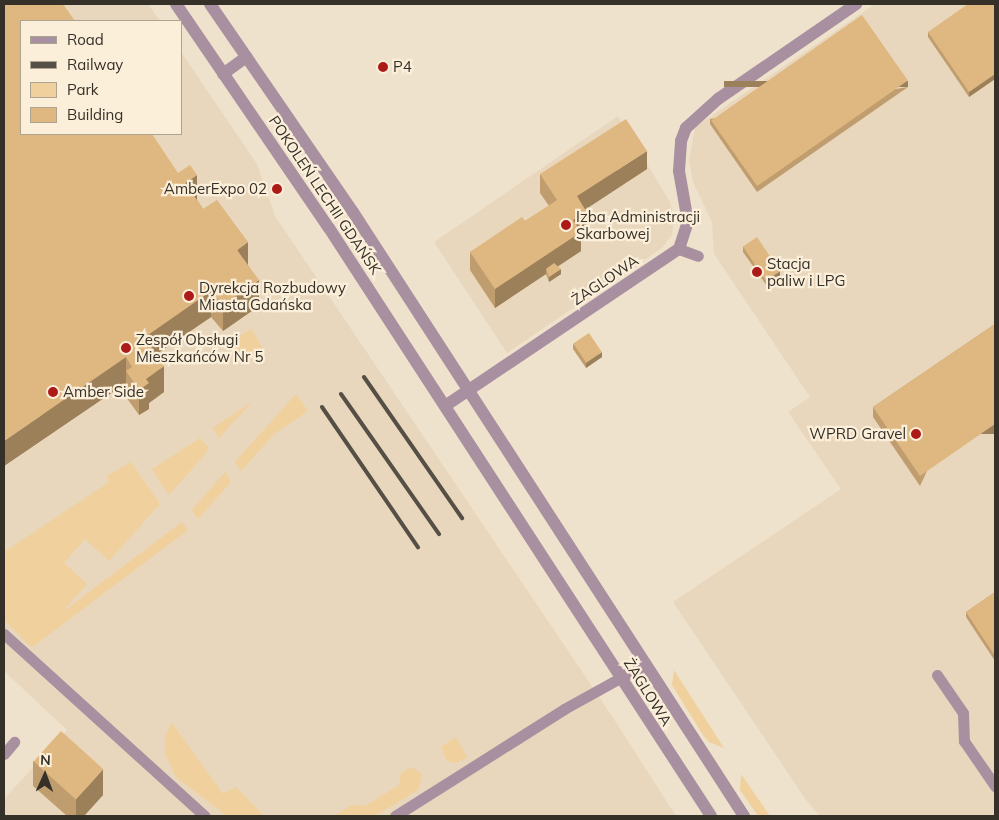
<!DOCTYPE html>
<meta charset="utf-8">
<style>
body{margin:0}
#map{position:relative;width:999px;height:820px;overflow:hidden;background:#efe2cd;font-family:Mulish,sans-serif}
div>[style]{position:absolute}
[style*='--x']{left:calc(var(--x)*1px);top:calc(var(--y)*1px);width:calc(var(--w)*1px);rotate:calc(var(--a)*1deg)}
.built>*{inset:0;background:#e8d7bc}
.green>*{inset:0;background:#f0d09c;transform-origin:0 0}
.service>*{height:11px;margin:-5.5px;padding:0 5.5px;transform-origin:5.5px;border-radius:5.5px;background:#a990a1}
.minor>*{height:12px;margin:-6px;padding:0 6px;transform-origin:6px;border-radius:6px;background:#a990a1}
.tertiary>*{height:12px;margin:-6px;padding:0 6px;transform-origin:6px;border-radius:6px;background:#a990a1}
.rail>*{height:4px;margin:-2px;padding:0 2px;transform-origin:2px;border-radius:2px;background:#564f45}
.wall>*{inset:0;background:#c09d6f}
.shaded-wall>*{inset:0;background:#9c805a;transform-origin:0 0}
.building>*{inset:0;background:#dfb781;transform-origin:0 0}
.dots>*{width:14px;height:14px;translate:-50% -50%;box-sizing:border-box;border:2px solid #fcefda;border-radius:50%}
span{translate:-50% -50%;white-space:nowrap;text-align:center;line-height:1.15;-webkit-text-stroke:4.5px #fcefda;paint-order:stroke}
.poi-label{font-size:15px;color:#353028}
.left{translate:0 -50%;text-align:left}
.right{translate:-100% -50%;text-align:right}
.street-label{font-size:15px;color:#353028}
.frame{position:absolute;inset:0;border:5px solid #353028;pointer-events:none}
.legend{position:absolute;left:20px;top:20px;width:162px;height:115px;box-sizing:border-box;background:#fcefda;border:1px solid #aca393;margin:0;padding:6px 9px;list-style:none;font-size:15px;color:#353028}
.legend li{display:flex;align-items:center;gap:10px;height:25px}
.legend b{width:25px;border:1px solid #aca393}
.north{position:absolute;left:20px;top:750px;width:50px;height:50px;-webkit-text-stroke:4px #fcefda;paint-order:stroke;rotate:2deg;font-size:14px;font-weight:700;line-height:20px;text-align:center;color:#353028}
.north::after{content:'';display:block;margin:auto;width:18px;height:22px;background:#353028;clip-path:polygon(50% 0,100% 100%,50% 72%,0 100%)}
</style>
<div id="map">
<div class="built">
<i style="clip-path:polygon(4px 4px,148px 4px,160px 21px,21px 21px,21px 134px,181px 134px,181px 52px,257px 164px,275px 216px,612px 716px,676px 816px,4px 816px,4px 799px,67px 730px,4px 671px)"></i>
<i style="clip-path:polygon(875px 4px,995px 4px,995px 816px,820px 816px,806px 800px,673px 602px,841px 489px,788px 412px,810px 397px,714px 254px,712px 222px,693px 182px,689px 161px,695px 127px)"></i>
<i style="clip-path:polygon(618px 116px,670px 202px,674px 216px,672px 235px,662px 248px,507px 353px,434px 242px)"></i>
</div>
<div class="green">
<i style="left:251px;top:329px;width:22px;height:25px;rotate:58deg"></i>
<i style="clip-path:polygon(296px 394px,308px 411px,274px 434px,241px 471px,235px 462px)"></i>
<i style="clip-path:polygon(250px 403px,250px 404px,219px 438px,213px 428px)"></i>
<i style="clip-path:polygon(200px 438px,208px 447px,206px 453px,169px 495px,152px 469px)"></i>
<i style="clip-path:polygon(131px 462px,160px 504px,109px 561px,85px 539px,64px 563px,87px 584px,31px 647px,4px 620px,4px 552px,109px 482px,107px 476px)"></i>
<i style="clip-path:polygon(225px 472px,231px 482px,198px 519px,192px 510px)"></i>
<i style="left:182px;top:522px;width:10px;height:195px;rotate:53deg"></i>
<i style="clip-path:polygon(674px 670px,724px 748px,709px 742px,703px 735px,672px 685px)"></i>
<i style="clip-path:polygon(172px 723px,223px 794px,236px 787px,264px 816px,227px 816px,176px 777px,165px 754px,165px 736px)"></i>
<i style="clip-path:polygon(456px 737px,467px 758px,455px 763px,447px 761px,441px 747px)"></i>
<i style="clip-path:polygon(412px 767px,422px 774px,418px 790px,392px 806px,373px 816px,334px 816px,352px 805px,365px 806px,399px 785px,401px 773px)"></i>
<i style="clip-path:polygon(741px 774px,770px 816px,758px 816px,740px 790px)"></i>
</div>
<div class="service">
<i style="--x:679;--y:249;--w:20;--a:20"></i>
<i style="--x:4;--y:634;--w:271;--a:42.2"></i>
<i style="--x:937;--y:675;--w:46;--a:55.6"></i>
<i style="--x:963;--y:713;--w:28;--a:88"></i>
<i style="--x:964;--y:741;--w:55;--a:55.4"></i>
<i style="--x:4;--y:754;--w:16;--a:-50"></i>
<i style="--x:395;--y:816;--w:200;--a:-32.3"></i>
<i style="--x:564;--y:709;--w:64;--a:-29"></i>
</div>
<div class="minor">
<i style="--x:445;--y:406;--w:282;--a:-33.9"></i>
<i style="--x:679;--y:249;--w:28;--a:-72"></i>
<i style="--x:688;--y:222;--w:52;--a:-100"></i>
<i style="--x:679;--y:171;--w:30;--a:-86"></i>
<i style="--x:681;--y:141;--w:14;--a:-69"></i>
<i style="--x:686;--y:128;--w:43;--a:-42.2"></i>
<i style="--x:718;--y:99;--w:168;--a:-34.5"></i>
</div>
<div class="tertiary">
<i style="--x:176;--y:4;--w:271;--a:55.7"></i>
<i style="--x:329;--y:228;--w:701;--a:56.99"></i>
<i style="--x:210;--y:4;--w:252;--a:55.5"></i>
<i style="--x:353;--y:212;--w:720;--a:57.08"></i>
<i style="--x:223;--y:74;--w:29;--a:-36"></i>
<i style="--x:620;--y:678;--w:29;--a:-27"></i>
</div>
<div class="rail">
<i style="--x:364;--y:377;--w:172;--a:55.2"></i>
<i style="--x:341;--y:394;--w:171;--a:55"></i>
<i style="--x:322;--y:407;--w:170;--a:55.6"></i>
</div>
<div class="wall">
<i style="clip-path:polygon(995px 4px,995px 79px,969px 97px,928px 37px,928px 32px)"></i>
<i style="clip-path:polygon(908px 87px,757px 192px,710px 124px,710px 119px)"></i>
<i style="clip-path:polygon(647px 169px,585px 209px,586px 230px,581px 233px,581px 251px,558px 266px,561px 274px,549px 282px,546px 274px,495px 308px,470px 270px,470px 252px,525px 221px,549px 206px,540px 193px,540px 174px)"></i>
<i style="clip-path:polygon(197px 200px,203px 209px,248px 265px,259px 306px,223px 331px,211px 317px,157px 354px,164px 392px,149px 403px,149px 409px,139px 415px,126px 397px,126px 383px,4px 466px)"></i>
<i style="clip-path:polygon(743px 246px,780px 276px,767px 286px,743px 252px)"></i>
<i style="clip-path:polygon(995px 324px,920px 486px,873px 417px,873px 407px)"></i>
<i style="clip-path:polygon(573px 344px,602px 357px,586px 368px,573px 349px)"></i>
<i style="clip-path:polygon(995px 592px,995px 661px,966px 617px,966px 612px)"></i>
<i style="clip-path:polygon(33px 761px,103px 795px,84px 816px,67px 816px,33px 786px)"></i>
</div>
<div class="shaded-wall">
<i style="clip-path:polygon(995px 74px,995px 79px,969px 97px,969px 92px)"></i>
<i style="left:908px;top:81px;width:6px;height:184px;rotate:90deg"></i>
<i style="clip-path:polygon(647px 151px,647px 169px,577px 215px,577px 196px)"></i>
<i style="clip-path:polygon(197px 175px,197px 201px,185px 183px)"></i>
<i style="clip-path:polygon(586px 211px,586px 230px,581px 233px,581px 251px,548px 273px,546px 269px,546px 274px,495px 308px,495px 289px,573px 220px)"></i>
<i style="clip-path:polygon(248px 242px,248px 268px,237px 250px)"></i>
<i style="clip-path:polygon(561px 269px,561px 274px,549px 282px,549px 277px)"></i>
<i style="clip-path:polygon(780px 271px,780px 276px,767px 286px,767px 281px)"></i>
<i style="clip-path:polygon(259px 280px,259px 306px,223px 331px,223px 305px)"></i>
<i style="clip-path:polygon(211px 291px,211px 317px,145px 362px,145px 337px)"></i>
<i style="clip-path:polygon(602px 352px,602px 357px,586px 368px,586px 363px)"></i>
<i style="clip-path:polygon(126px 357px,126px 383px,4px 466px,4px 441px)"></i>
<i style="clip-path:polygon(164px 366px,164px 392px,149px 403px,149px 409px,139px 415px,139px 390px,146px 379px)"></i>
<i style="left:995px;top:424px;width:10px;height:91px;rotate:90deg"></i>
<i style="clip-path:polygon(103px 769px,103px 795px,84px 816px,76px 816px,76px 799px)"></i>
</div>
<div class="building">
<i style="clip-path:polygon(4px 4px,63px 4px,75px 21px,21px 21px,21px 134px,152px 134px,178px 173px,190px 165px,197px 175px,185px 183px,203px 209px,217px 200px,248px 242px,237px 250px,259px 280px,223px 305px,211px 291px,145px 337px,164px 366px,146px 379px,149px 383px,139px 390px,126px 371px,132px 367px,126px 357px,4px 441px)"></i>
<i style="clip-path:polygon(968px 4px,995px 4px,995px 74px,969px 92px,928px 32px)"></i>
<i style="left:862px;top:15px;width:80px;height:184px;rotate:55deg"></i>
<i style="clip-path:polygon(626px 119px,647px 151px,577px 196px,586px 211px,573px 220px,581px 232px,495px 289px,470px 252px,522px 217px,525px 221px,557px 200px,540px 174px)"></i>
<i style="left:757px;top:237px;width:41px;height:17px;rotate:56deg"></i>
<i style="clip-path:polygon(554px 263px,561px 269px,549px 277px,546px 269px)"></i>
<i style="clip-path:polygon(995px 324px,995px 424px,920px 476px,873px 407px)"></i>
<i style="left:589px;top:333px;width:23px;height:19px;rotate:56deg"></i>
<i style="clip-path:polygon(995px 592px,995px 656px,966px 612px)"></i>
<i style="left:61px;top:731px;width:57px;height:41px;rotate:42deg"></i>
</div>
<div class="dots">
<i style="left:383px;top:67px;background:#ad1b19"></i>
<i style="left:277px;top:189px;background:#ad1b19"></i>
<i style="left:566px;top:225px;background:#ad1b19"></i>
<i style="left:757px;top:272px;background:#ad1b19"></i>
<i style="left:189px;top:296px;background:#ad1b19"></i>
<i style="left:126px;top:348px;background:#ad1b19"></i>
<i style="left:53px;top:392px;background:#ad1b19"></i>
<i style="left:916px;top:434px;background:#ad1b19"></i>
</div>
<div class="poi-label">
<span class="left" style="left:393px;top:67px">P4</span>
<span class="right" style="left:267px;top:189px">AmberExpo 02</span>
<span class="left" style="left:576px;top:225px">Izba Administracji<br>Skarbowej</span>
<span class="left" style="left:767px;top:272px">Stacja<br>paliw i LPG</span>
<span class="left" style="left:199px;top:296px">Dyrekcja Rozbudowy<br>Miasta Gdańska</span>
<span class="left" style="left:136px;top:348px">Zespół Obsługi<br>Mieszkańców Nr 5</span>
<span class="left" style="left:63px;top:392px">Amber Side</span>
<span class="right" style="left:906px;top:434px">WPRD Gravel</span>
</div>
<div class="street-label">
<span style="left:325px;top:195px;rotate:56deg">POKOLEŃ LECHII GDAŃSK</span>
<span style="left:605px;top:280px;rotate:-34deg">ŻAGLOWA</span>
<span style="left:648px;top:692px;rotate:58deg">ŻAGLOWA</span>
</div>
<div class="frame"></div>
<ul class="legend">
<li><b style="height:6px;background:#a990a1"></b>Road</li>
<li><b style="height:6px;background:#564f45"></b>Railway</li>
<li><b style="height:14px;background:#f0d09c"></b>Park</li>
<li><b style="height:14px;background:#dfb781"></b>Building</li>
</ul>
<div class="north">N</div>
</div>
